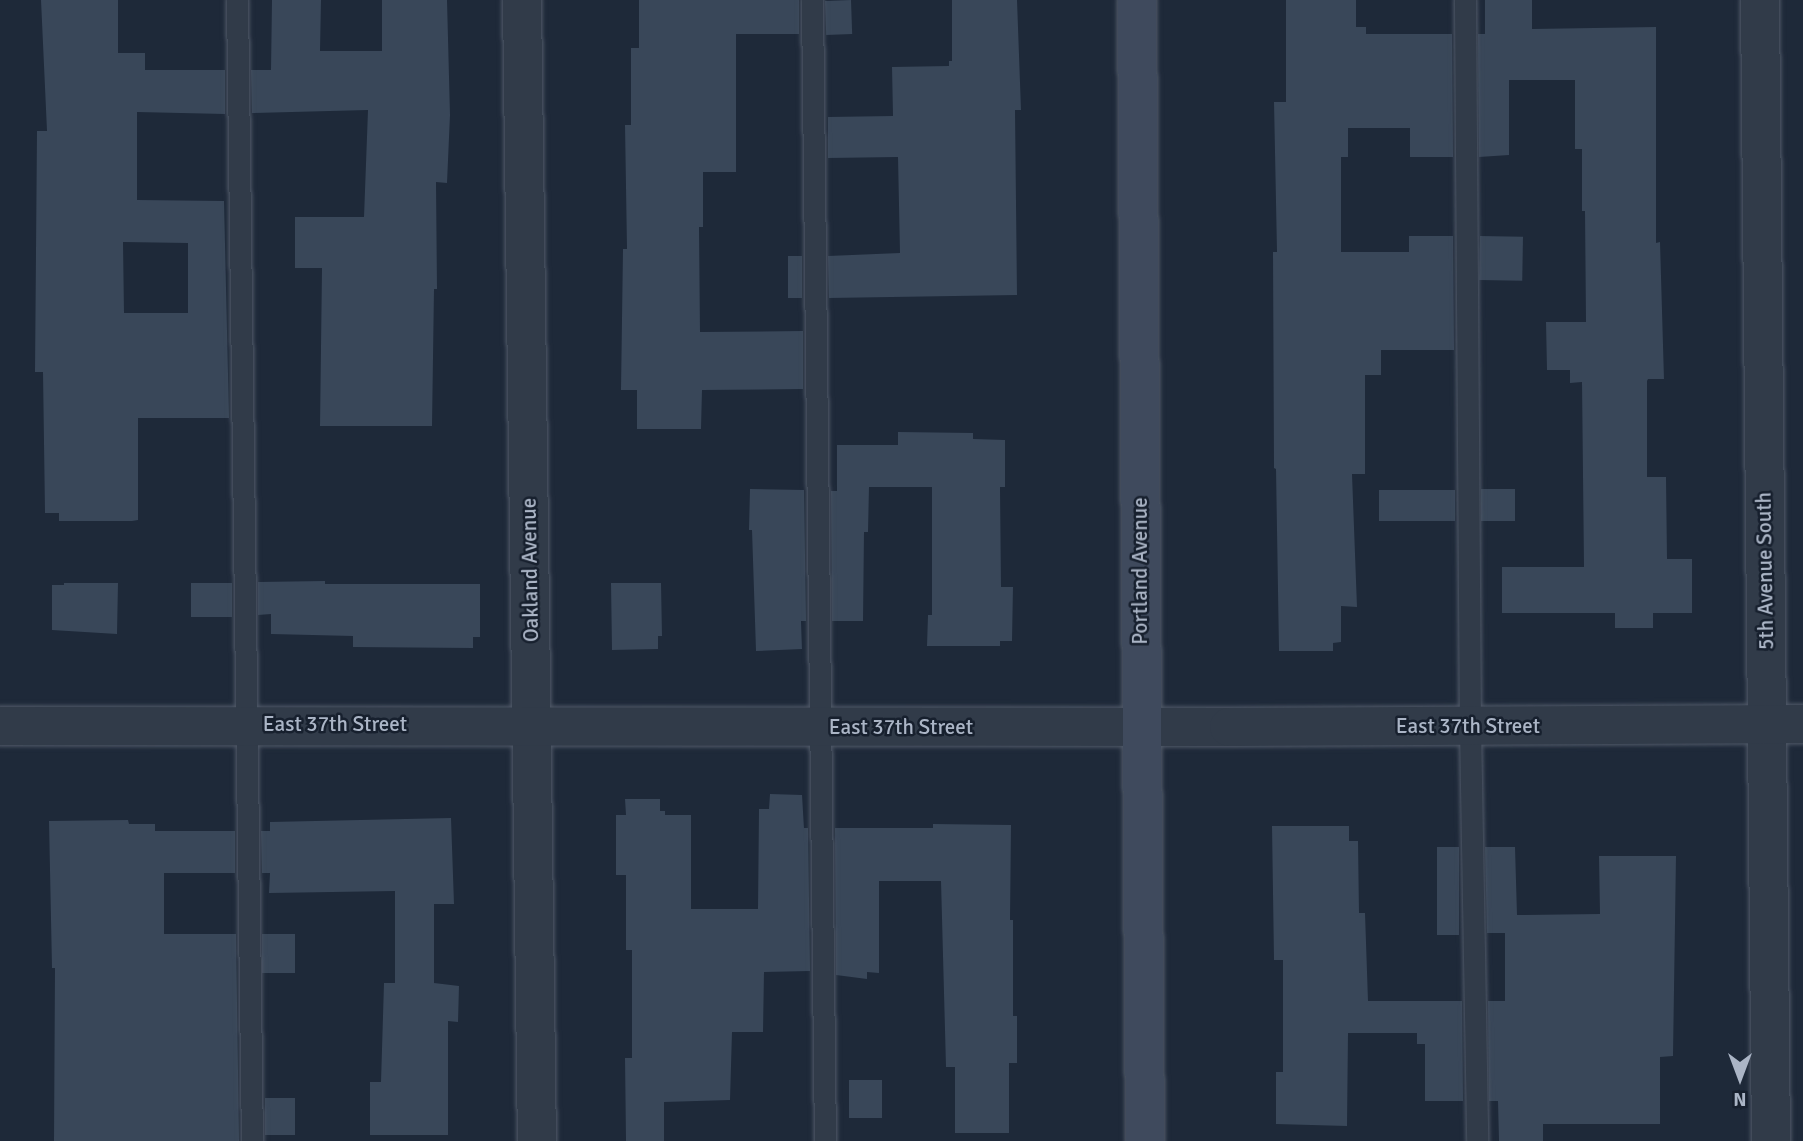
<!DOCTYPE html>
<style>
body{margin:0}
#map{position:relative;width:1803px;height:1141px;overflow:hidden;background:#1e2939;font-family:Signika,sans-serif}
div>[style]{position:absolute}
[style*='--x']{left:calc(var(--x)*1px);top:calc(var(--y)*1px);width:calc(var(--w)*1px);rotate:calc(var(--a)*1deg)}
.building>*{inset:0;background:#394759;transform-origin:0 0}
.roads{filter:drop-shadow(0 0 2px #4f5867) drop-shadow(0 0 2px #4f5867)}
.lane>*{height:21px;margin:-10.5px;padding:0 10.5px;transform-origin:10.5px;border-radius:10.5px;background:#313b49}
.street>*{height:38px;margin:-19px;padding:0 19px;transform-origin:19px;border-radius:19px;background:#313b49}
.secondary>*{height:38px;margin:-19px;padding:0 19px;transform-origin:19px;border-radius:19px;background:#3f4a5d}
span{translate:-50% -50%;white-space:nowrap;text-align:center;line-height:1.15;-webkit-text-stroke:5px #17202e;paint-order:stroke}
.street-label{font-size:21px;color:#abb5c6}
.north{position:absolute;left:1705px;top:1043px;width:70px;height:70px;-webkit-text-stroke:5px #17202e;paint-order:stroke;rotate:180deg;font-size:19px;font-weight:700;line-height:28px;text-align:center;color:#abb5c6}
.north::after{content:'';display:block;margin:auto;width:24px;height:32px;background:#abb5c6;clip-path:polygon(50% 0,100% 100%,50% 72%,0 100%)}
</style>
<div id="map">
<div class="building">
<i style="clip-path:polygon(evenodd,41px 0,118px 0,118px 53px,145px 53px,145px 70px,225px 70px,225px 114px,137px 112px,137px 200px,224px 201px,229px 418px,138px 418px,138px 520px,132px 521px,59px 521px,59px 513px,45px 513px,43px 372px,35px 372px,37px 131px,47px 131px,41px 0,123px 242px,188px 243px,188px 313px,124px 313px,123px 242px)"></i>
<i style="clip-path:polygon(272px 0,321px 0,320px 51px,382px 51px,382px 0,447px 0,450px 115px,447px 183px,436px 182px,437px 289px,434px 289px,432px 426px,320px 426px,322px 268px,295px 268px,295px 217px,364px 217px,368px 110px,252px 113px,251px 70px,271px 70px)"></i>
<i style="clip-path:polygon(639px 0,799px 0,799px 34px,736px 34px,736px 172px,703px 172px,703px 227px,699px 227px,700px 332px,803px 331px,803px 389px,702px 390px,701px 429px,637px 429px,637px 390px,621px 390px,623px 249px,627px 249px,625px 125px,631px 125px,631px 48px,639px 48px)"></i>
<i style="left:851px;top:0;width:34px;height:26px;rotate:88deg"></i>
<i style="clip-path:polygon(952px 0,1017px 0,1021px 110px,1015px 110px,1017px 295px,829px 298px,828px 256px,900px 253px,898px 157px,828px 158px,828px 117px,893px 116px,892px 67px,949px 66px,949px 61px,952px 61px)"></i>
<i style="clip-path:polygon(1286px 0,1356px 0,1356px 27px,1366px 27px,1366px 34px,1452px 34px,1453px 157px,1410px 157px,1410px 128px,1348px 128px,1348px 157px,1341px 157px,1341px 252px,1409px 252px,1409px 236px,1453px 236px,1454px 350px,1381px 350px,1381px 375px,1365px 375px,1365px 474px,1352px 474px,1357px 607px,1341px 606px,1341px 642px,1333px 643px,1333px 651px,1279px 651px,1276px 469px,1274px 468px,1273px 252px,1277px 252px,1274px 102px,1286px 102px)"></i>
<i style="clip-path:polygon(1485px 0,1532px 0,1532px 29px,1656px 27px,1656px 243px,1660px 242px,1664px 379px,1648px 379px,1647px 381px,1647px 477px,1666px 477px,1667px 559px,1692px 559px,1692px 613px,1653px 613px,1653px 628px,1615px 628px,1615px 613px,1502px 613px,1502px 567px,1584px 567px,1582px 382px,1570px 383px,1570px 370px,1547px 370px,1546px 322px,1586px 322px,1585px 211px,1582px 211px,1582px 149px,1575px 149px,1575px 80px,1509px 80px,1509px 155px,1479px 157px,1478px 34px,1485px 34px)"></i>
<i style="left:1480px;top:236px;width:43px;height:44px;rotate:1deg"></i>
<i style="left:802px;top:256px;width:42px;height:14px;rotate:90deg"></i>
<i style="clip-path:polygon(898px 432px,973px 433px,973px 439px,1005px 440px,1005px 487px,1000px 487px,1001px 587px,1013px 587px,1012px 641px,1000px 641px,1000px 646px,927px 646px,928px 615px,932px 615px,932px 487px,869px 487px,868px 532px,864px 532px,863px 621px,832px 621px,831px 491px,837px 491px,837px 445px,898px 445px)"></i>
<i style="clip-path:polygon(750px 489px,804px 490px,806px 621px,801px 621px,802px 649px,756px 651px,752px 530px,749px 530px)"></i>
<i style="left:1515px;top:489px;width:32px;height:34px;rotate:90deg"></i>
<i style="left:1455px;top:490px;width:31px;height:76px;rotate:90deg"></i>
<i style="clip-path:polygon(325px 581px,325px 584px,480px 584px,480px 637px,473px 637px,473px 648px,353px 647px,353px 636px,271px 634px,271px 614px,258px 615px,258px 582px)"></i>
<i style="clip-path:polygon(64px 583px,118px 583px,117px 634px,52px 630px,52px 585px,64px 585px)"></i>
<i style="left:191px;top:583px;width:41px;height:34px"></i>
<i style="clip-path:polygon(611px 583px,661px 583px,662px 636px,658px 636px,658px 649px,612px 650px)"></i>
<i style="clip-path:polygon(770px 794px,802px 795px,804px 828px,808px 828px,810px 971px,764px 972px,763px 1032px,732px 1032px,730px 1100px,664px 1102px,664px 1141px,626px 1141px,625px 1058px,632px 1058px,632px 950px,626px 950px,626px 875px,616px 875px,616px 815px,626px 815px,625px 799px,660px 799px,660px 811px,665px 811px,665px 815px,691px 815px,691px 909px,758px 909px,759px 809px,769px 809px)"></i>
<i style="clip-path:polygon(451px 818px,454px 904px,434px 904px,434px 983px,459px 986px,458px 1022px,448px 1021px,448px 1135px,370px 1135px,370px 1082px,381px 1082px,384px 983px,395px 983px,395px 891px,269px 893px,270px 873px,262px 873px,261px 831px,270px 831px,270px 822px)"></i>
<i style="clip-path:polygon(128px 820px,129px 824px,155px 824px,155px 831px,235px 831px,235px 873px,164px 873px,164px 934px,236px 934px,239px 1141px,54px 1141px,55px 968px,52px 968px,49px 821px)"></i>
<i style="clip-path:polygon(933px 824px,1011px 825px,1010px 920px,1013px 920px,1013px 1016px,1017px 1016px,1017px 1063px,1009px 1063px,1009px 1133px,955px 1133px,955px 1067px,946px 1067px,941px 881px,879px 881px,879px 973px,867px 972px,867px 979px,836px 975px,835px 828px,933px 828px)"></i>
<i style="clip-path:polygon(1272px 826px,1349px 826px,1349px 841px,1358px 841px,1359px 913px,1365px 913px,1368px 1001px,1462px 1001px,1463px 1101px,1425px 1101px,1425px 1044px,1417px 1044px,1417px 1033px,1348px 1033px,1347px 1126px,1276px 1124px,1276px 1072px,1283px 1072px,1283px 960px,1274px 960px)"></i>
<i style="left:1437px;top:847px;width:22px;height:88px"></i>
<i style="clip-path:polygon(1485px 847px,1515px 847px,1517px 915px,1600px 914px,1599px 856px,1676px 856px,1673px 1056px,1660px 1057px,1660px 1124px,1543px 1124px,1543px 1141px,1499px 1141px,1498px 1101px,1489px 1101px,1488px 1001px,1505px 1001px,1505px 933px,1487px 933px)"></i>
<i style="left:262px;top:934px;width:33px;height:39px"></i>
<i style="left:849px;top:1080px;width:33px;height:38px"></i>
<i style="left:265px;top:1098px;width:30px;height:37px"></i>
</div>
<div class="roads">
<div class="lane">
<i style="--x:237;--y:0;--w:1141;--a:89.25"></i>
<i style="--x:812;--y:0;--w:1141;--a:89.35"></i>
<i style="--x:1465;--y:0;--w:726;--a:89.61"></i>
<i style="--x:1470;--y:726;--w:415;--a:89"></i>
</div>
<div class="street">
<i style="--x:522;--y:0;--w:1141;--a:89.25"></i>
<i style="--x:1760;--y:0;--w:1141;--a:89.45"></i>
<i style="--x:0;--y:726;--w:1229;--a:0.05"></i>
<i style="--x:1229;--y:727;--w:574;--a:-0.3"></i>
</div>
<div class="secondary">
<i style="--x:1137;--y:0;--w:1141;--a:89.6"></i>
</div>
</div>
<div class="street-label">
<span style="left:530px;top:570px;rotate:-91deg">Oakland Avenue</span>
<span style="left:1140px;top:571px;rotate:-90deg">Portland Avenue</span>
<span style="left:1765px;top:571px;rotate:-91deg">5th Avenue South</span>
<span style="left:335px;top:724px">East 37th Street</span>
<span style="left:1468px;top:726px">East 37th Street</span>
<span style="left:901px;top:727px">East 37th Street</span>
</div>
<div class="north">N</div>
</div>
